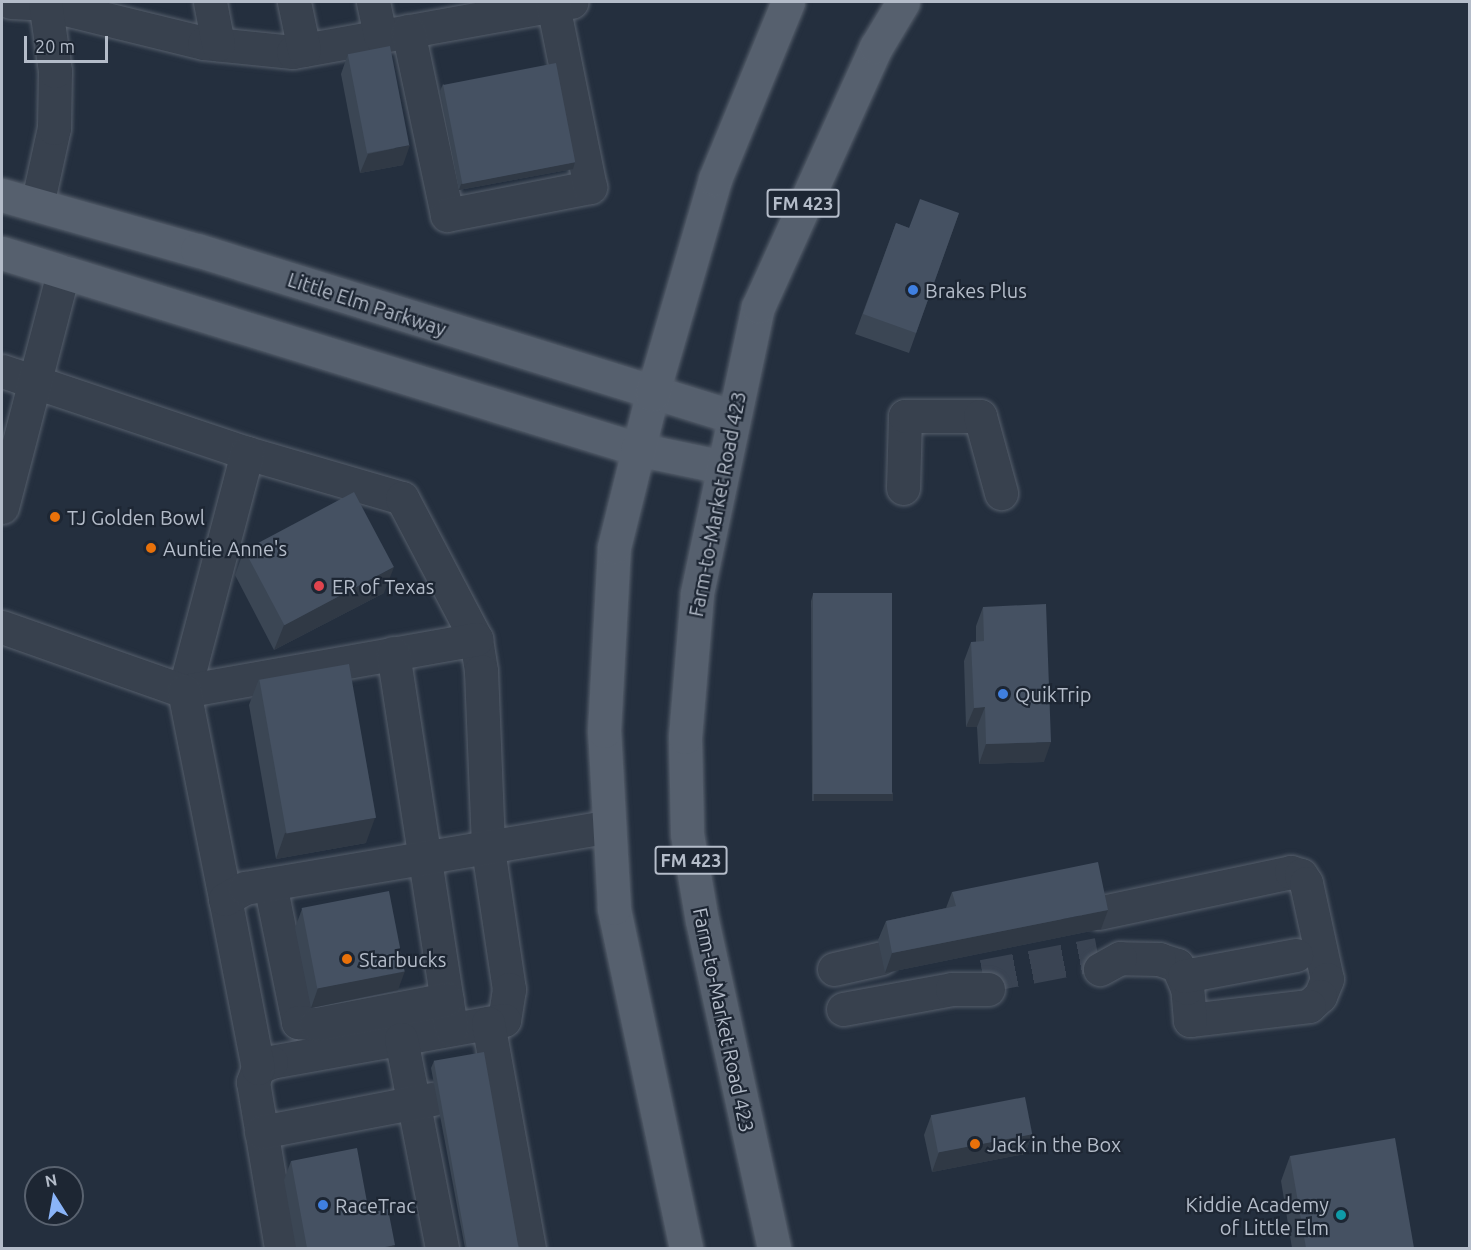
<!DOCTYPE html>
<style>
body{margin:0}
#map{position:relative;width:1471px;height:1250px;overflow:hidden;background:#242f3e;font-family:Ubuntu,sans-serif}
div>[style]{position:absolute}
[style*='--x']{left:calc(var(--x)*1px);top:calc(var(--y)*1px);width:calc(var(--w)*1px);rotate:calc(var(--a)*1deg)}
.minor-tunnel>*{height:33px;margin-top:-16.5px;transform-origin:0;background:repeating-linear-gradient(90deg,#3a4453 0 33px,transparent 0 49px)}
.roads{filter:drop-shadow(0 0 2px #565f6c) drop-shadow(0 0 2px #565f6c)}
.minor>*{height:33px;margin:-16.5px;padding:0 16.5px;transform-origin:16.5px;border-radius:16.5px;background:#38414e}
.major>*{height:33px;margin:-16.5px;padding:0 16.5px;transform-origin:16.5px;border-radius:16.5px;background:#56606e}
.wall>*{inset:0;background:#3b4654}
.shaded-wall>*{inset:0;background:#303945;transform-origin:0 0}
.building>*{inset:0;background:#455162;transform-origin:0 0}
.dots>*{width:16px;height:16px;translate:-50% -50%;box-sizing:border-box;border:3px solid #1d2633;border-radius:50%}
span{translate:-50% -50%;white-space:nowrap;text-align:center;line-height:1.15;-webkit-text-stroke:4.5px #1d2633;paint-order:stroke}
.shield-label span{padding:2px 4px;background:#1d2633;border:2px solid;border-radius:4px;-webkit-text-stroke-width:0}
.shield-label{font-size:18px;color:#b4bcc9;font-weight:700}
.poi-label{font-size:20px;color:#b4bcc9}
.left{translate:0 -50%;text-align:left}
.right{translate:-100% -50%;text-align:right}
.street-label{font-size:20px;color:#b4bcc9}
.frame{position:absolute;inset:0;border:3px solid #b4bcc9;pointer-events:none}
.north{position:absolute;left:24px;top:1166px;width:60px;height:60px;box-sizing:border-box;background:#1d2633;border:2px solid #59626f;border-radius:50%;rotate:349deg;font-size:16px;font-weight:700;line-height:24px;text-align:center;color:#b4bcc9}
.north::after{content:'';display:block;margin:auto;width:21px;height:27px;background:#8ab4f8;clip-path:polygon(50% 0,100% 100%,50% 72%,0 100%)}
.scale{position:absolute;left:24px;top:36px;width:84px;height:27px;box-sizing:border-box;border:3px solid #b4bcc9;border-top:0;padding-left:8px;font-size:18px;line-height:21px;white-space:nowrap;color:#b4bcc9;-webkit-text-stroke:4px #1d2633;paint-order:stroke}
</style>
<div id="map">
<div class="minor-tunnel">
<i style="--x:983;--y:976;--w:117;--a:-10.8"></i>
</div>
<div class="roads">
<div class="minor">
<i style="--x:11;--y:2;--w:34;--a:3"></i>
<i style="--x:45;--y:4;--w:164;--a:13.8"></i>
<i style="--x:204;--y:43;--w:89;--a:5.8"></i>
<i style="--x:293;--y:52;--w:283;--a:-10.2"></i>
<i style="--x:210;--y:2;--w:43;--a:79.2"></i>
<i style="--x:294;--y:2;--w:49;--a:78.2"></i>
<i style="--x:373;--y:2;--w:35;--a:78"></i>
<i style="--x:408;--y:31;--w:188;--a:78"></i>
<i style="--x:447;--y:215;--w:146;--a:-11.1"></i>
<i style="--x:590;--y:187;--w:186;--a:-101.5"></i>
<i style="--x:37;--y:205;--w:79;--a:-77.6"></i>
<i style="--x:54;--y:128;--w:57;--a:-89"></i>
<i style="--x:55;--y:71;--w:70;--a:-98.2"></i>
<i style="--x:2;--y:371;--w:258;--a:18.5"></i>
<i style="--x:247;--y:453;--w:161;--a:16.2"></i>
<i style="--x:402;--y:498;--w:159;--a:62.3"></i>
<i style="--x:476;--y:639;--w:32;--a:81"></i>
<i style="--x:481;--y:671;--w:178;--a:87.7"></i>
<i style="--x:488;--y:849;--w:142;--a:81.5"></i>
<i style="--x:509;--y:989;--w:31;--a:99"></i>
<i style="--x:504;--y:1020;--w:237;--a:169.8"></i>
<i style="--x:271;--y:1062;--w:14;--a:155"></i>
<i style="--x:258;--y:1068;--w:15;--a:110"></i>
<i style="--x:253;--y:1082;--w:168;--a:80.4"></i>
<i style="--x:247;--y:453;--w:246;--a:104.8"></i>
<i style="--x:184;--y:691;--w:297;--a:-10.1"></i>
<i style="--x:903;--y:488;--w:72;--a:-88.4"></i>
<i style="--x:905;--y:416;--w:75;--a:0"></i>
<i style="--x:980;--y:416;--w:80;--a:74.7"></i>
<i style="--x:2;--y:507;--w:243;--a:-75.4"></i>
<i style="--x:2;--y:627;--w:193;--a:19.4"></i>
<i style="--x:184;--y:691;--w:212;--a:78.8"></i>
<i style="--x:393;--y:653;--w:380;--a:81.2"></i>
<i style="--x:270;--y:884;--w:141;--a:78.5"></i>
<i style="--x:298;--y:1022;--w:18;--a:6"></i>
<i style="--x:316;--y:1024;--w:133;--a:-10.8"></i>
<i style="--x:1098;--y:913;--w:197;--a:-12"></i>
<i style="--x:1291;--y:872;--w:10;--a:17"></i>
<i style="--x:1301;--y:875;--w:9;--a:58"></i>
<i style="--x:1306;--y:883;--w:98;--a:77.7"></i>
<i style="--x:1327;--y:979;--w:18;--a:112"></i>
<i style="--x:1320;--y:996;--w:15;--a:138"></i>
<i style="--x:1309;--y:1006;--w:120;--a:173.3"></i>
<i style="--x:1190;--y:1020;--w:32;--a:-95"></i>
<i style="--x:1187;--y:988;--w:25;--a:-113"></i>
<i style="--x:1177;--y:965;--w:19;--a:-162"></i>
<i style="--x:1159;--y:959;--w:39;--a:-179"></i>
<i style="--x:1120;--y:958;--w:23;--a:151"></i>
<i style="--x:834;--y:969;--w:49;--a:-12.9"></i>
<i style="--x:1184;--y:976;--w:114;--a:-10.6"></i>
<i style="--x:843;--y:1009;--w:111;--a:-10.4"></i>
<i style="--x:952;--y:989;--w:36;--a:0"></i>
<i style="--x:488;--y:1023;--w:229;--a:79.7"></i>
<i style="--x:401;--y:1039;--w:213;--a:78.9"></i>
<i style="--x:258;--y:1068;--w:172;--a:-101"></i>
<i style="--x:225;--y:899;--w:23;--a:-29"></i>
<i style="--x:245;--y:888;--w:367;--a:-9.6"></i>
<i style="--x:261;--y:1132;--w:175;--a:-10.9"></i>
</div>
<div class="major">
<i style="--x:2;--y:195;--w:203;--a:15.8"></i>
<i style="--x:197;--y:250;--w:559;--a:17.27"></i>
<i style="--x:2;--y:253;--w:665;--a:17.15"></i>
<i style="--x:637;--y:449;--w:88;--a:11.8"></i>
<i style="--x:686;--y:1248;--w:348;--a:-102"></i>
<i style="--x:614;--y:908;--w:177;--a:-93.2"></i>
<i style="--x:604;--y:731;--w:184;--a:-86.9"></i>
<i style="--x:614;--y:547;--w:157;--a:-76"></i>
<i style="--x:652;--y:395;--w:225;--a:-73.7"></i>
<i style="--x:715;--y:179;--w:191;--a:-67.6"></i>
<i style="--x:774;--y:1248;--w:335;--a:-102.4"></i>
<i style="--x:702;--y:921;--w:88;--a:-99.8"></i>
<i style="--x:687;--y:834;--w:97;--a:-91.2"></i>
<i style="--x:685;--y:737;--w:144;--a:-85.2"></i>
<i style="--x:697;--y:593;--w:292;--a:-78"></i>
<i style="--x:758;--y:307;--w:286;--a:-65.6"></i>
<i style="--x:876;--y:47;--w:52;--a:-59"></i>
</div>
</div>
<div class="wall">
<i style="clip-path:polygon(348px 54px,403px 165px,360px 173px,341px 74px)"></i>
<i style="clip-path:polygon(443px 84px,573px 169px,459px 190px,440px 91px)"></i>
<i style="clip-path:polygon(959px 213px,909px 353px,855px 334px,896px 223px,909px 228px)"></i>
<i style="clip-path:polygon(244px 550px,384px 593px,274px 650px,235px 575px)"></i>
<i style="clip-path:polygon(813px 594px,893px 794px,890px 801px,812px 801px,811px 601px)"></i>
<i style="clip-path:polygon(983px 607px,1044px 762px,979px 764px,977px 727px,966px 727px,964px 661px,971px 642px,976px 642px,976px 626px)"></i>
<i style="clip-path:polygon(259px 679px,366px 843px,276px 859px,249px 705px)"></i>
<i style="clip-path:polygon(952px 892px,1101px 929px,885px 973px,878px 940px,886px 921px,946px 908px)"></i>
<i style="clip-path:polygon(302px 909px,398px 990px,311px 1008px,295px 928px)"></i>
<i style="clip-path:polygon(434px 1061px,520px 1248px,465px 1248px,431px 1068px)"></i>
<i style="clip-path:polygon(931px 1116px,1032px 1134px,1025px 1154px,932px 1172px,924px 1135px)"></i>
<i style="clip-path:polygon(1290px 1156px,1414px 1248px,1292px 1248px,1281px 1181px)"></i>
<i style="clip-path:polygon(291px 1161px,369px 1213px,394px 1248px,296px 1248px,284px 1180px)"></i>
</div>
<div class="shaded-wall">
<i style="clip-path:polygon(410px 145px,403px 165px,360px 173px,368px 154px)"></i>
<i style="clip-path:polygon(575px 162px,573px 169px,459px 190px,461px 184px)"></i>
<i style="clip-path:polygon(394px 567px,384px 593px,274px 650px,284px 625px)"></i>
<i style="clip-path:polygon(985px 707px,977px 727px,966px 727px,974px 708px)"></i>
<i style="clip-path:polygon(1051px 742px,1044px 762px,979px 764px,986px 744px)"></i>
<i style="left:814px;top:794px;width:79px;height:7px"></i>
<i style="clip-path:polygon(375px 818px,366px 843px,276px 859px,285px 833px)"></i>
<i style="clip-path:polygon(1108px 910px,1101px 929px,885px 973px,892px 953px)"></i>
<i style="clip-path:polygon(405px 971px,398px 990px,311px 1008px,318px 988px)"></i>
<i style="clip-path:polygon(1032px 1134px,1025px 1154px,932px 1172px,939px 1152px)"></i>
<i style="clip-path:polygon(395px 1245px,394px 1248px,380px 1248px)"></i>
</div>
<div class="building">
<i style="left:390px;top:46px;width:101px;height:43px;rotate:79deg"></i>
<i style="left:556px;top:63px;width:101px;height:115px;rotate:79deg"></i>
<i style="clip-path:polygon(920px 199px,959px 213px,916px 333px,863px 314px,896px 223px,909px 228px)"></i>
<i style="left:354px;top:492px;width:85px;height:124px;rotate:62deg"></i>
<i style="left:892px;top:593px;width:201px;height:79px;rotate:90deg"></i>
<i style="clip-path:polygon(1046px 604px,1051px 742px,986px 744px,985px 707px,974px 708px,971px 642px,984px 641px,983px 607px)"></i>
<i style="left:349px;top:664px;width:156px;height:91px;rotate:80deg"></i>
<i style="clip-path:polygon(1098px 862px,1108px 910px,892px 953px,886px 921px,956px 906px,952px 892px)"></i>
<i style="left:389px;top:891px;width:82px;height:89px;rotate:79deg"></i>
<i style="left:484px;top:1052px;width:199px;height:51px;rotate:80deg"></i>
<i style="left:1025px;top:1097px;width:38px;height:96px;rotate:79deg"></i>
<i style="clip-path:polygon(1395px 1138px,1414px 1248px,1306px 1248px,1290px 1156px)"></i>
<i style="clip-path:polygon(357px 1148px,369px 1213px,388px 1209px,395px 1245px,380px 1248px,307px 1248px,291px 1161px)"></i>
</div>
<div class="dots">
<i style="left:913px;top:290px;background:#3f7fe0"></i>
<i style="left:55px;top:517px;background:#e8710a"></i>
<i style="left:151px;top:548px;background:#e8710a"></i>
<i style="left:319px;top:586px;background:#e0444e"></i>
<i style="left:1003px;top:694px;background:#3f7fe0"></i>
<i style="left:347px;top:959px;background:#e8710a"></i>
<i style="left:975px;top:1144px;background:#e8710a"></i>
<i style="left:323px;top:1205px;background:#3f7fe0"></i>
<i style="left:1341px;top:1215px;background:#0f9aa8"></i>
</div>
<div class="shield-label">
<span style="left:803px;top:203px">FM 423</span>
<span style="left:691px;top:860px">FM 423</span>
</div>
<div class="poi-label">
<span class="left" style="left:925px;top:290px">Brakes Plus</span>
<span class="left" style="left:67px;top:517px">TJ Golden Bowl</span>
<span class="left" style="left:163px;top:548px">Auntie Anne's</span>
<span class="left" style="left:332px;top:586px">ER of Texas</span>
<span class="left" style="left:1015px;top:694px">QuikTrip</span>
<span class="left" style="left:359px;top:959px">Starbucks</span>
<span class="left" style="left:987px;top:1144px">Jack in the Box</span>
<span class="right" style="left:1329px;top:1216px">Kiddie Academy<br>of Little Elm</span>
<span class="left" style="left:335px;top:1205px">RaceTrac</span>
</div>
<div class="street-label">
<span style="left:367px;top:304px;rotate:18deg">Little Elm Parkway</span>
<span style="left:717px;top:504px;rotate:-79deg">Farm-to-Market Road 423</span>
<span style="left:724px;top:1020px;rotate:78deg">Farm-to-Market Road 423</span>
</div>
<div class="frame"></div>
<div class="north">N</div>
<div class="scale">20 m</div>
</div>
